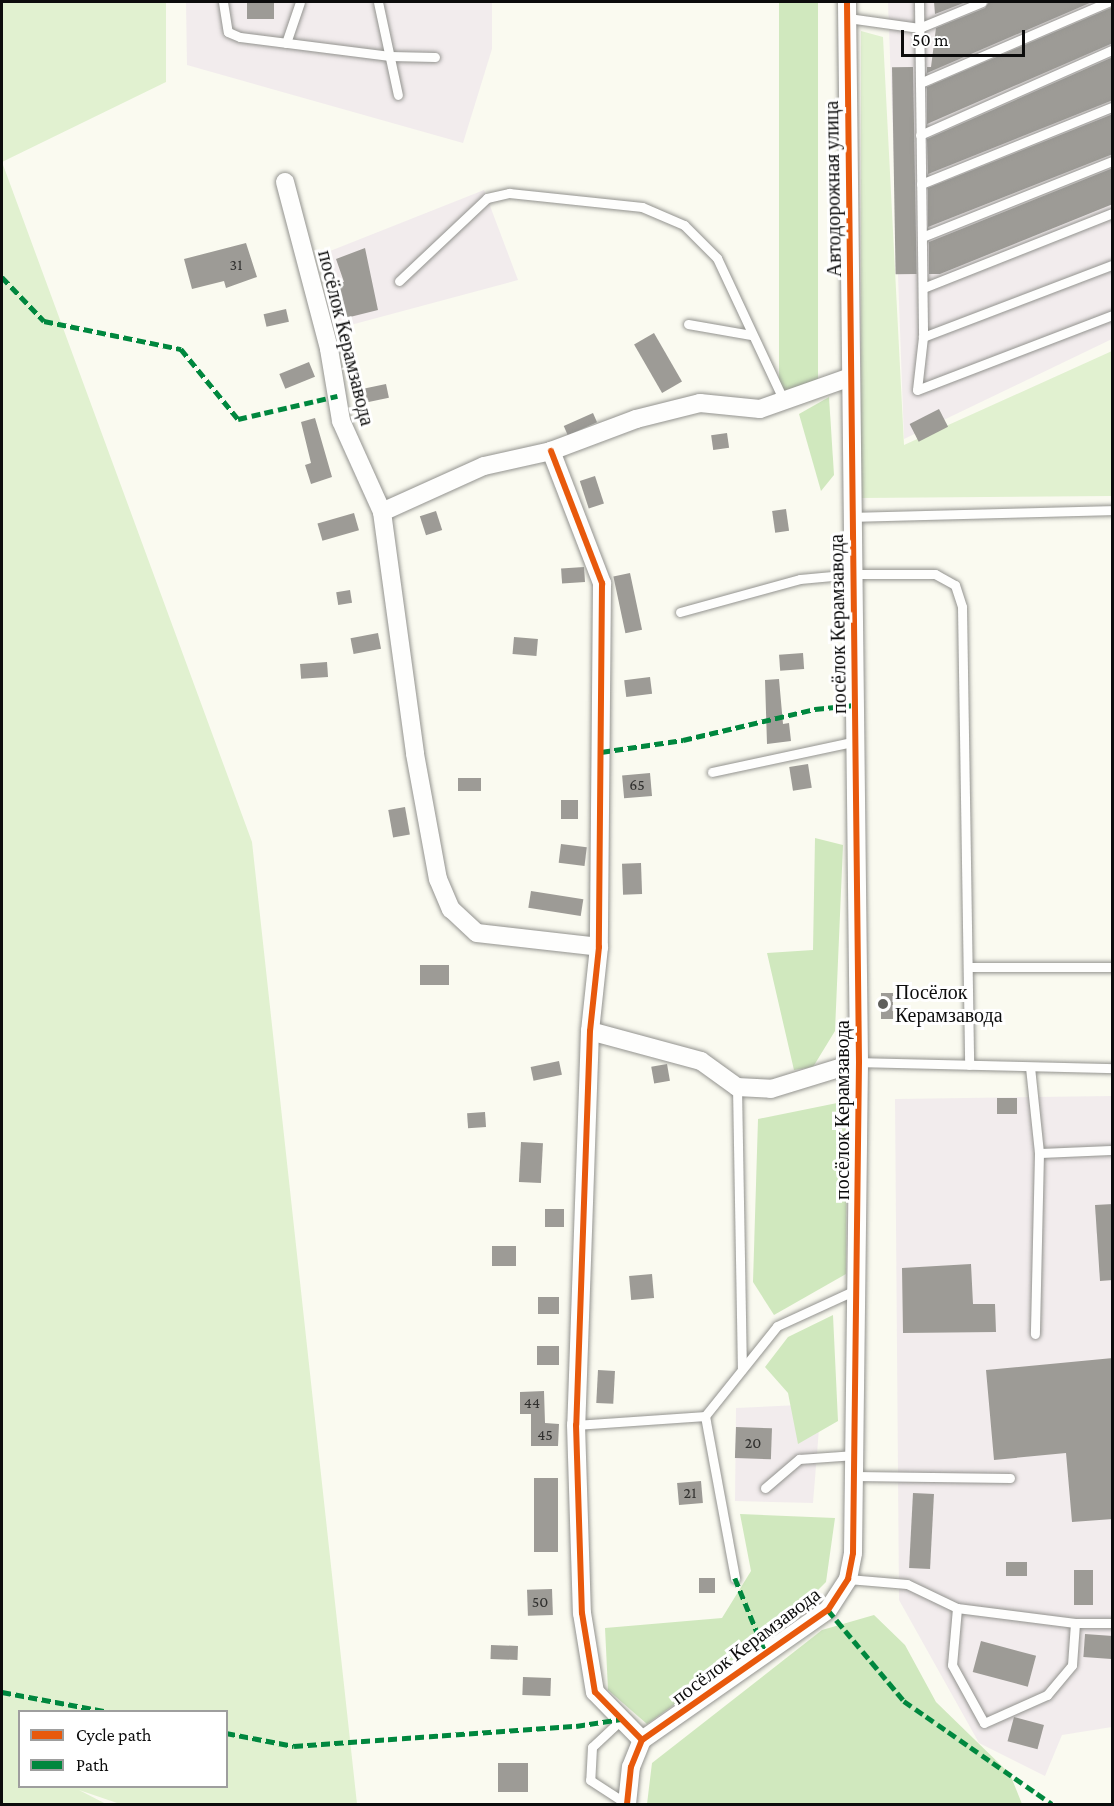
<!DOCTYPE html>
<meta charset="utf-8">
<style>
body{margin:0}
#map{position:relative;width:1114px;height:1806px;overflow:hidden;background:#fafaf0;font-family:"Crimson Pro",serif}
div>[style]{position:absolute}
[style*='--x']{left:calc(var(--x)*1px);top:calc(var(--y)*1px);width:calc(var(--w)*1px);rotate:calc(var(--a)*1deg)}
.industrial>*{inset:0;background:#f2eced}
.green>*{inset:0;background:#e1f1d0}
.forest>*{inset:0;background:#d0e8be;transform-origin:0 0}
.building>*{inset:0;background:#9d9b96;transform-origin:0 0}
.roads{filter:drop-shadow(0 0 2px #93938f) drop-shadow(0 0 2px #93938f)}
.lane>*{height:9px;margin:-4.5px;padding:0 4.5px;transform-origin:4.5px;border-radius:4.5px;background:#fefefd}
.street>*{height:18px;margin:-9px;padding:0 9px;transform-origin:9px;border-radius:9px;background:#fefefd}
.quiet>*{height:4.5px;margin-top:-2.25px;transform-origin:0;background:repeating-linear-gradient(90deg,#00873e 0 9px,transparent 0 13.5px)}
.cycleway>*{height:6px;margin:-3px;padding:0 3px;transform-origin:3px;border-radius:3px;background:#e8590c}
.dots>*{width:16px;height:16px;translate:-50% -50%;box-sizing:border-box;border:3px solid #fff;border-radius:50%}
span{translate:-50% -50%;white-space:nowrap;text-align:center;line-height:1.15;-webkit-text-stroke:6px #fff;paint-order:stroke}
.number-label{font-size:16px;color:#30302e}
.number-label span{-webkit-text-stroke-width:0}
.street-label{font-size:20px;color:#0c0c0c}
.poi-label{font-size:20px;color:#0c0c0c}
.left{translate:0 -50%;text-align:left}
.frame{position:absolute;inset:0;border:3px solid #0c0c0c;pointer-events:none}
.legend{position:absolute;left:18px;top:1710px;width:210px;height:78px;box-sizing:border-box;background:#fff;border:2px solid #9e9e9e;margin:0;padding:8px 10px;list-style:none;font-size:18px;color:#0c0c0c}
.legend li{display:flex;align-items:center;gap:12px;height:30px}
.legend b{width:30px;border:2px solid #9e9e9e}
.scale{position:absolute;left:901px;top:30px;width:124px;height:27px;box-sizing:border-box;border:3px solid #0c0c0c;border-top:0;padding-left:8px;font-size:18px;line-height:21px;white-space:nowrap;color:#0c0c0c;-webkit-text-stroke:4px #fff;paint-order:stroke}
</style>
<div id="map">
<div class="industrial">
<i style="clip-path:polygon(186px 2px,492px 2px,492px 49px,463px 143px,187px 65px)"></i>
<i style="clip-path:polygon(888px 2px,1112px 2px,1112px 339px,904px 439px)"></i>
<i style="clip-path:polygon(484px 190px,518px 280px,332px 330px,320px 255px)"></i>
<i style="clip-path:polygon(1112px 1096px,1112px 1727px,1062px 1735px,1045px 1776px,979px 1743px,899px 1600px,895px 1099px)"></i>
<i style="clip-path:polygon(821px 1404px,813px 1503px,735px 1501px,736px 1408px)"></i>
</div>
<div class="green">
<i style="clip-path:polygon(evenodd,2px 2px,166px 2px,166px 82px,2px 162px,252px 842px,357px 1804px,120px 1804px,79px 1790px,106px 1804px,2px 1804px,2px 2px,20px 1712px,226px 1712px,226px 1786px,20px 1786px,20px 1712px)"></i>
<i style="clip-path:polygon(861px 31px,883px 37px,904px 445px,1112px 351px,1112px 496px,861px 498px)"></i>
</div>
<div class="forest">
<i style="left:779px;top:2px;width:39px;height:390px"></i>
<i style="clip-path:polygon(829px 397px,834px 475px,821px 491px,799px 414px)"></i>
<i style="clip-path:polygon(815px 838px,843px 845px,835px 1031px,813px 1067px,794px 1070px,767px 953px,813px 950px)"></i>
<i style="clip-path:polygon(847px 1101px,846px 1274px,774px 1315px,753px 1282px,758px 1119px)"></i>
<i style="clip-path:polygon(833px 1315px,838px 1421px,798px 1444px,788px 1393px,765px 1367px,788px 1337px)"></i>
<i style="clip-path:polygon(740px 1514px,835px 1518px,826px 1582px,774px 1634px,647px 1724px,608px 1690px,605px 1628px,722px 1618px,751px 1571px)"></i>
<i style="clip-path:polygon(874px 1615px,905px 1645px,936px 1702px,1010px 1774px,1022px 1804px,647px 1804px,652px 1763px,822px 1630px)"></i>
</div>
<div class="building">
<i style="left:247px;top:2px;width:27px;height:17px"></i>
<i style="clip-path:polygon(934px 2px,966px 2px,935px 14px)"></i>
<i style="clip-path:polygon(989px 2px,1092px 2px,927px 73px,927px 67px,931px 67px,936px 28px,985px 8px)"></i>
<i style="clip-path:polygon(1113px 7px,1113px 43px,927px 124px,927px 87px)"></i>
<i style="clip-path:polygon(1113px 57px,1113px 100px,928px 174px,927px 139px)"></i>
<i style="left:913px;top:67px;width:207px;height:21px;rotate:89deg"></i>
<i style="clip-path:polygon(1113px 114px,1113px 154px,928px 227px,928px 188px)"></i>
<i style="clip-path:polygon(1113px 168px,1113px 204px,940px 274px,929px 274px,929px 242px)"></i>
<i style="clip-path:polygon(246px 243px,257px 277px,226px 288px,224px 281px,192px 289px,184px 259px)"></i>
<i style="clip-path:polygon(365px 248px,378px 310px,346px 318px,338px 283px,344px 282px,336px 259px)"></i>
<i style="left:286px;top:309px;width:13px;height:23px;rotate:77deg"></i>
<i style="left:654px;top:333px;width:56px;height:23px;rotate:60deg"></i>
<i style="left:309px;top:362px;width:16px;height:32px;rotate:68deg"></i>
<i style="left:386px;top:384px;width:14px;height:22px;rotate:78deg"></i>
<i style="left:939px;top:409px;width:20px;height:33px;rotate:63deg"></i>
<i style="left:593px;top:413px;width:10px;height:32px;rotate:66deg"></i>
<i style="clip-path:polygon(315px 418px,332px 477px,311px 484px,305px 465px,311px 463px,301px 422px)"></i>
<i style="left:727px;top:433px;width:15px;height:16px;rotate:82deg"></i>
<i style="left:595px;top:476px;width:29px;height:16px;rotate:72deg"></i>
<i style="left:786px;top:509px;width:22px;height:14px;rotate:82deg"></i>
<i style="left:436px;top:511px;width:20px;height:17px;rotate:72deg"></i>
<i style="left:354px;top:513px;width:18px;height:38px;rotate:74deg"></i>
<i style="left:584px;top:567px;width:15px;height:23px;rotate:86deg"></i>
<i style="left:630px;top:573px;width:58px;height:17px;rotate:78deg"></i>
<i style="left:350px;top:590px;width:13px;height:14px;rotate:81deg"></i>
<i style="left:378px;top:633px;width:16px;height:28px;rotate:79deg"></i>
<i style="left:514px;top:637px;width:24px;height:17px;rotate:5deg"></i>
<i style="left:803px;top:653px;width:16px;height:24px;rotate:86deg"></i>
<i style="left:327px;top:662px;width:15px;height:27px;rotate:86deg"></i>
<i style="left:650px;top:677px;width:17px;height:26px;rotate:83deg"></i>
<i style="clip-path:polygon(779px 679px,783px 724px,789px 723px,791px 741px,767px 744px,765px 680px)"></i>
<i style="left:808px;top:764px;width:24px;height:19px;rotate:81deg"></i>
<i style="left:650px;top:773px;width:23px;height:28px;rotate:85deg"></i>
<i style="left:458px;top:778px;width:23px;height:13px"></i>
<i style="left:561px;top:800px;width:17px;height:19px"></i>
<i style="left:405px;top:807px;width:28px;height:17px;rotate:80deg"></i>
<i style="left:561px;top:844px;width:26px;height:19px;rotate:7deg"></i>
<i style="left:641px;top:863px;width:31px;height:19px;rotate:88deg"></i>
<i style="left:531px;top:891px;width:53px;height:17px;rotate:9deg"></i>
<i style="left:420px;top:965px;width:29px;height:20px"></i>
<i style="left:881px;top:993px;width:12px;height:26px"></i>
<i style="left:559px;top:1061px;width:14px;height:29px;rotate:78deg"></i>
<i style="left:667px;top:1064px;width:17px;height:16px;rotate:80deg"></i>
<i style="left:997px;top:1098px;width:20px;height:16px"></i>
<i style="left:485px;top:1112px;width:15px;height:18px;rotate:86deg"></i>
<i style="left:521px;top:1142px;width:22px;height:40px;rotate:3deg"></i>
<i style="clip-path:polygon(1113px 1204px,1113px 1280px,1100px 1281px,1095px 1205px)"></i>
<i style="left:545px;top:1209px;width:19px;height:18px"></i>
<i style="left:492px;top:1246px;width:24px;height:20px"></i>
<i style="clip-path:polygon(971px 1264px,973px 1304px,995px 1304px,996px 1332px,903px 1333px,902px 1268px)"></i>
<i style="left:652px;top:1274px;width:24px;height:23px;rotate:85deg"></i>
<i style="left:538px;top:1297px;width:21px;height:17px"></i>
<i style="left:537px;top:1346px;width:22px;height:19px"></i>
<i style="clip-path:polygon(1113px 1358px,1113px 1519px,1072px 1522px,1066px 1453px,994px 1460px,986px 1370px)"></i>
<i style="left:598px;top:1370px;width:17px;height:33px;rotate:3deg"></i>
<i style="clip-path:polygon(544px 1391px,545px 1423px,559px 1424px,558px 1446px,531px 1446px,531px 1414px,520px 1414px,520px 1392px)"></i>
<i style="left:736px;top:1427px;width:36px;height:31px;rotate:2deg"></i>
<i style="left:534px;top:1478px;width:24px;height:74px"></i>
<i style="left:701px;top:1481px;width:22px;height:24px;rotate:85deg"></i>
<i style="left:913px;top:1493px;width:21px;height:75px;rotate:3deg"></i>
<i style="left:1006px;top:1562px;width:21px;height:14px"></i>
<i style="left:1074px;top:1570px;width:19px;height:35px"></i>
<i style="left:715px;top:1578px;width:15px;height:16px;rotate:90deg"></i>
<i style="left:552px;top:1589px;width:26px;height:25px;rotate:88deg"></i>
<i style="left:1085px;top:1634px;width:28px;height:23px;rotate:4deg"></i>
<i style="left:981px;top:1641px;width:57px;height:32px;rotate:15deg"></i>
<i style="left:491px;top:1645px;width:27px;height:14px;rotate:2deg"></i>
<i style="left:523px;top:1677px;width:28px;height:18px;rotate:2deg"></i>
<i style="left:1014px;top:1717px;width:31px;height:25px;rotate:15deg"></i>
<i style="left:498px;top:1763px;width:30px;height:29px"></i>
</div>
<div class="roads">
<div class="lane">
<i style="--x:223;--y:2;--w:30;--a:81"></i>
<i style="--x:228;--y:32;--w:13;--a:23"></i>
<i style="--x:240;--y:37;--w:151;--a:7.2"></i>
<i style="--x:390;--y:56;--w:45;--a:1.3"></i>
<i style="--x:378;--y:2;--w:95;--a:77.9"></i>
<i style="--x:919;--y:2;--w:335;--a:89.3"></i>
<i style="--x:923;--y:337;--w:202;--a:-20.9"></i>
<i style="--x:848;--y:18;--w:72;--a:8"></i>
<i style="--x:919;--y:28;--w:68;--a:-22.4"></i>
<i style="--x:286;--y:43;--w:43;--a:-71.1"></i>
<i style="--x:920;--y:83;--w:205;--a:-23.3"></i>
<i style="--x:920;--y:135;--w:210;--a:-23.9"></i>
<i style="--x:921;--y:184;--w:206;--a:-22"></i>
<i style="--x:922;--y:237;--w:205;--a:-21.8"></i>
<i style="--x:399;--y:281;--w:121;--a:-43.3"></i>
<i style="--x:487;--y:198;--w:23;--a:-13"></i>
<i style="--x:509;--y:193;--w:134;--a:6"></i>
<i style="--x:642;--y:207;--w:46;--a:23.2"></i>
<i style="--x:684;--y:225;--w:47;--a:45"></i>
<i style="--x:717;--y:258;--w:158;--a:64.9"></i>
<i style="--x:923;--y:288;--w:203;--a:-21.6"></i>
<i style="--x:688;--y:324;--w:64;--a:9.9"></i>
<i style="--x:923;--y:337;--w:53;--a:96.5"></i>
<i style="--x:917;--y:390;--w:209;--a:-21"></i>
<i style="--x:853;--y:517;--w:259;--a:-1.5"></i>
<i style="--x:680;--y:612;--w:124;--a:-15.4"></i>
<i style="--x:800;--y:579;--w:54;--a:-5.3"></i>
<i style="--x:854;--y:574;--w:81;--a:0"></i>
<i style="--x:935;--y:574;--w:23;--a:29"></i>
<i style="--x:955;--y:585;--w:23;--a:72"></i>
<i style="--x:962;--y:607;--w:458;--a:89.1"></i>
<i style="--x:712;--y:772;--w:147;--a:-12.1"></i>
<i style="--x:968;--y:967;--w:144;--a:0"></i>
<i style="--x:859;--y:1062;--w:253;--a:1.4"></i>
<i style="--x:1030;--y:1067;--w:86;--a:84"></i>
<i style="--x:1039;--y:1153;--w:181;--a:91.3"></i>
<i style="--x:737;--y:1087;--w:282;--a:89"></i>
<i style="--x:1039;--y:1153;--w:73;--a:-2.4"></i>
<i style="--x:705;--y:1416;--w:165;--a:79.5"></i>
<i style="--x:576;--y:1425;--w:129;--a:-4"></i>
<i style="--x:705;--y:1416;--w:115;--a:-51.3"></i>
<i style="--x:777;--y:1326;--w:89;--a:-24.6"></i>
<i style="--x:854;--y:1476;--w:156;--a:0.7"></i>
<i style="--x:765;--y:1488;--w:45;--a:-40.5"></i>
<i style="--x:799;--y:1459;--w:56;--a:-4.1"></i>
<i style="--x:848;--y:1579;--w:59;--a:4.8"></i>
<i style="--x:907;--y:1584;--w:55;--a:25.6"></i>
<i style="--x:957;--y:1608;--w:119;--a:7.2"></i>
<i style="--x:1075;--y:1623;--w:37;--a:0"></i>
<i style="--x:957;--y:1608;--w:57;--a:95"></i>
<i style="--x:952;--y:1665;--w:66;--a:61.1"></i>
<i style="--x:984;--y:1723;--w:69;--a:-24"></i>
<i style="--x:1047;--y:1695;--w:39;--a:-50"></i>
<i style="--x:1072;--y:1665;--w:42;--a:-85.9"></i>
<i style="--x:622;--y:1719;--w:41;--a:137"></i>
<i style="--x:592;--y:1747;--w:33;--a:93"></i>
<i style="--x:590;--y:1780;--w:44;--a:33"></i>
</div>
<div class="street">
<i style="--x:285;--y:182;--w:173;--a:75.2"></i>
<i style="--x:329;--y:349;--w:73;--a:80.5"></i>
<i style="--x:341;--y:421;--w:100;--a:65.7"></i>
<i style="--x:382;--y:512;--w:244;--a:82.2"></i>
<i style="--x:415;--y:754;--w:127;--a:79.6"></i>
<i style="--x:438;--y:879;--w:33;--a:67"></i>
<i style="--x:451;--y:909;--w:35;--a:43"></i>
<i style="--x:477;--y:933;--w:123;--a:6.5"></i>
<i style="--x:551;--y:451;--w:142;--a:68.9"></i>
<i style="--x:602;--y:583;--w:364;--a:90.5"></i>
<i style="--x:599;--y:947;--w:84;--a:96.1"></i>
<i style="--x:590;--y:1031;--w:394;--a:92"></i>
<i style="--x:576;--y:1425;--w:188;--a:88.2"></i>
<i style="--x:582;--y:1613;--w:80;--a:80.7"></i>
<i style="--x:595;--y:1692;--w:67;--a:45.6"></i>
<i style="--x:382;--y:512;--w:112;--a:-24.3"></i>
<i style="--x:484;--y:466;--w:69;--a:-12.6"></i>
<i style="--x:551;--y:451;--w:91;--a:-20.6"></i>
<i style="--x:636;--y:419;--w:66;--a:-14"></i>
<i style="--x:700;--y:403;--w:60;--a:5.7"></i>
<i style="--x:760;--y:409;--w:96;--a:-19.4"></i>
<i style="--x:590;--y:1031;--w:115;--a:15.1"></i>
<i style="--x:701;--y:1061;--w:44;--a:35.8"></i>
<i style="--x:737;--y:1087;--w:34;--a:3"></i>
<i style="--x:771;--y:1089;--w:92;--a:-17.1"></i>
<i style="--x:627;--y:1804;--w:37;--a:-84"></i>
<i style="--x:631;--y:1767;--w:29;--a:-68"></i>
<i style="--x:642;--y:1740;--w:227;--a:-35"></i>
<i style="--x:828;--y:1610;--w:37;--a:-57"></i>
<i style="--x:848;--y:1579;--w:26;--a:-79"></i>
<i style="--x:853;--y:1553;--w:491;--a:-89.3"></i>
<i style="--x:859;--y:1062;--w:1060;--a:-90.65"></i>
</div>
</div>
<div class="quiet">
<i style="--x:2;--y:277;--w:61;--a:46.3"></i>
<i style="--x:44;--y:321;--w:140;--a:11.6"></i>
<i style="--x:181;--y:349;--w:90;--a:50.8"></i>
<i style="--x:238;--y:419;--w:102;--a:-13.1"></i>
<i style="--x:601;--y:752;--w:83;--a:-8.3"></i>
<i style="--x:683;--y:740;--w:136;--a:-13.2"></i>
<i style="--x:815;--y:709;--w:40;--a:-5.7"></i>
<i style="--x:735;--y:1578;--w:82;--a:67.8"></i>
<i style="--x:828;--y:1610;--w:119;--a:50.1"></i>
<i style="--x:904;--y:1701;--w:180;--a:34.8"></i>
<i style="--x:2;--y:1692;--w:109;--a:10.6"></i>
<i style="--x:226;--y:1733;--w:69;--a:10.8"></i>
<i style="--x:294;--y:1746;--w:283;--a:-4.1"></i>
<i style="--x:576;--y:1726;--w:47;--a:-8.7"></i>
</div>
<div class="cycleway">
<i style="--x:551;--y:451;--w:142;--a:68.9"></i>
<i style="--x:602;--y:583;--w:364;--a:90.5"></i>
<i style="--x:599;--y:947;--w:84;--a:96.1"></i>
<i style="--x:590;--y:1031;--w:394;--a:92"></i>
<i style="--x:576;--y:1425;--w:188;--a:88.2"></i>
<i style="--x:582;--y:1613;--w:80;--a:80.7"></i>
<i style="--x:595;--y:1692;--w:67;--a:45.6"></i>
<i style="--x:627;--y:1804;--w:37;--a:-84"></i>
<i style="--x:631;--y:1767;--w:29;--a:-68"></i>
<i style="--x:642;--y:1740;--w:227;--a:-35"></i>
<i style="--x:828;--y:1610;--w:37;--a:-57"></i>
<i style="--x:848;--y:1579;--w:26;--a:-79"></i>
<i style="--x:853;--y:1553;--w:491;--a:-89.3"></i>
<i style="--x:859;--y:1062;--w:1060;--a:-90.65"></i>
</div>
<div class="dots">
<i style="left:883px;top:1004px;background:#5f5f5c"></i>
</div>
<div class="number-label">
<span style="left:236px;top:265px">31</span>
<span style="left:637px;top:785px">65</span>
<span style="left:532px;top:1403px">44</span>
<span style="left:545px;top:1435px">45</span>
<span style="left:753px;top:1443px">20</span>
<span style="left:690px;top:1493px">21</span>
<span style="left:540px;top:1602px">50</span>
</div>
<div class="street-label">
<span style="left:833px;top:189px;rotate:-91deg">Автодорожная улица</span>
<span style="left:346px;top:338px;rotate:76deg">посёлок Керамзавода</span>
<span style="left:838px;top:624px;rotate:-91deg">посёлок Керамзавода</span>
<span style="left:842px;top:1110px;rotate:-90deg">посёлок Керамзавода</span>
<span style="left:746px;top:1646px;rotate:-37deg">посёлок Керамзавода</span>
</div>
<div class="poi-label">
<span class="left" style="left:895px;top:1004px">Посёлок<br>Керамзавода</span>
</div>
<div class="frame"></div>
<ul class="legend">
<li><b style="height:8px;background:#e8590c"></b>Cycle path</li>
<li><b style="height:8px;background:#00873e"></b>Path</li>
</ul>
<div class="scale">50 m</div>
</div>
